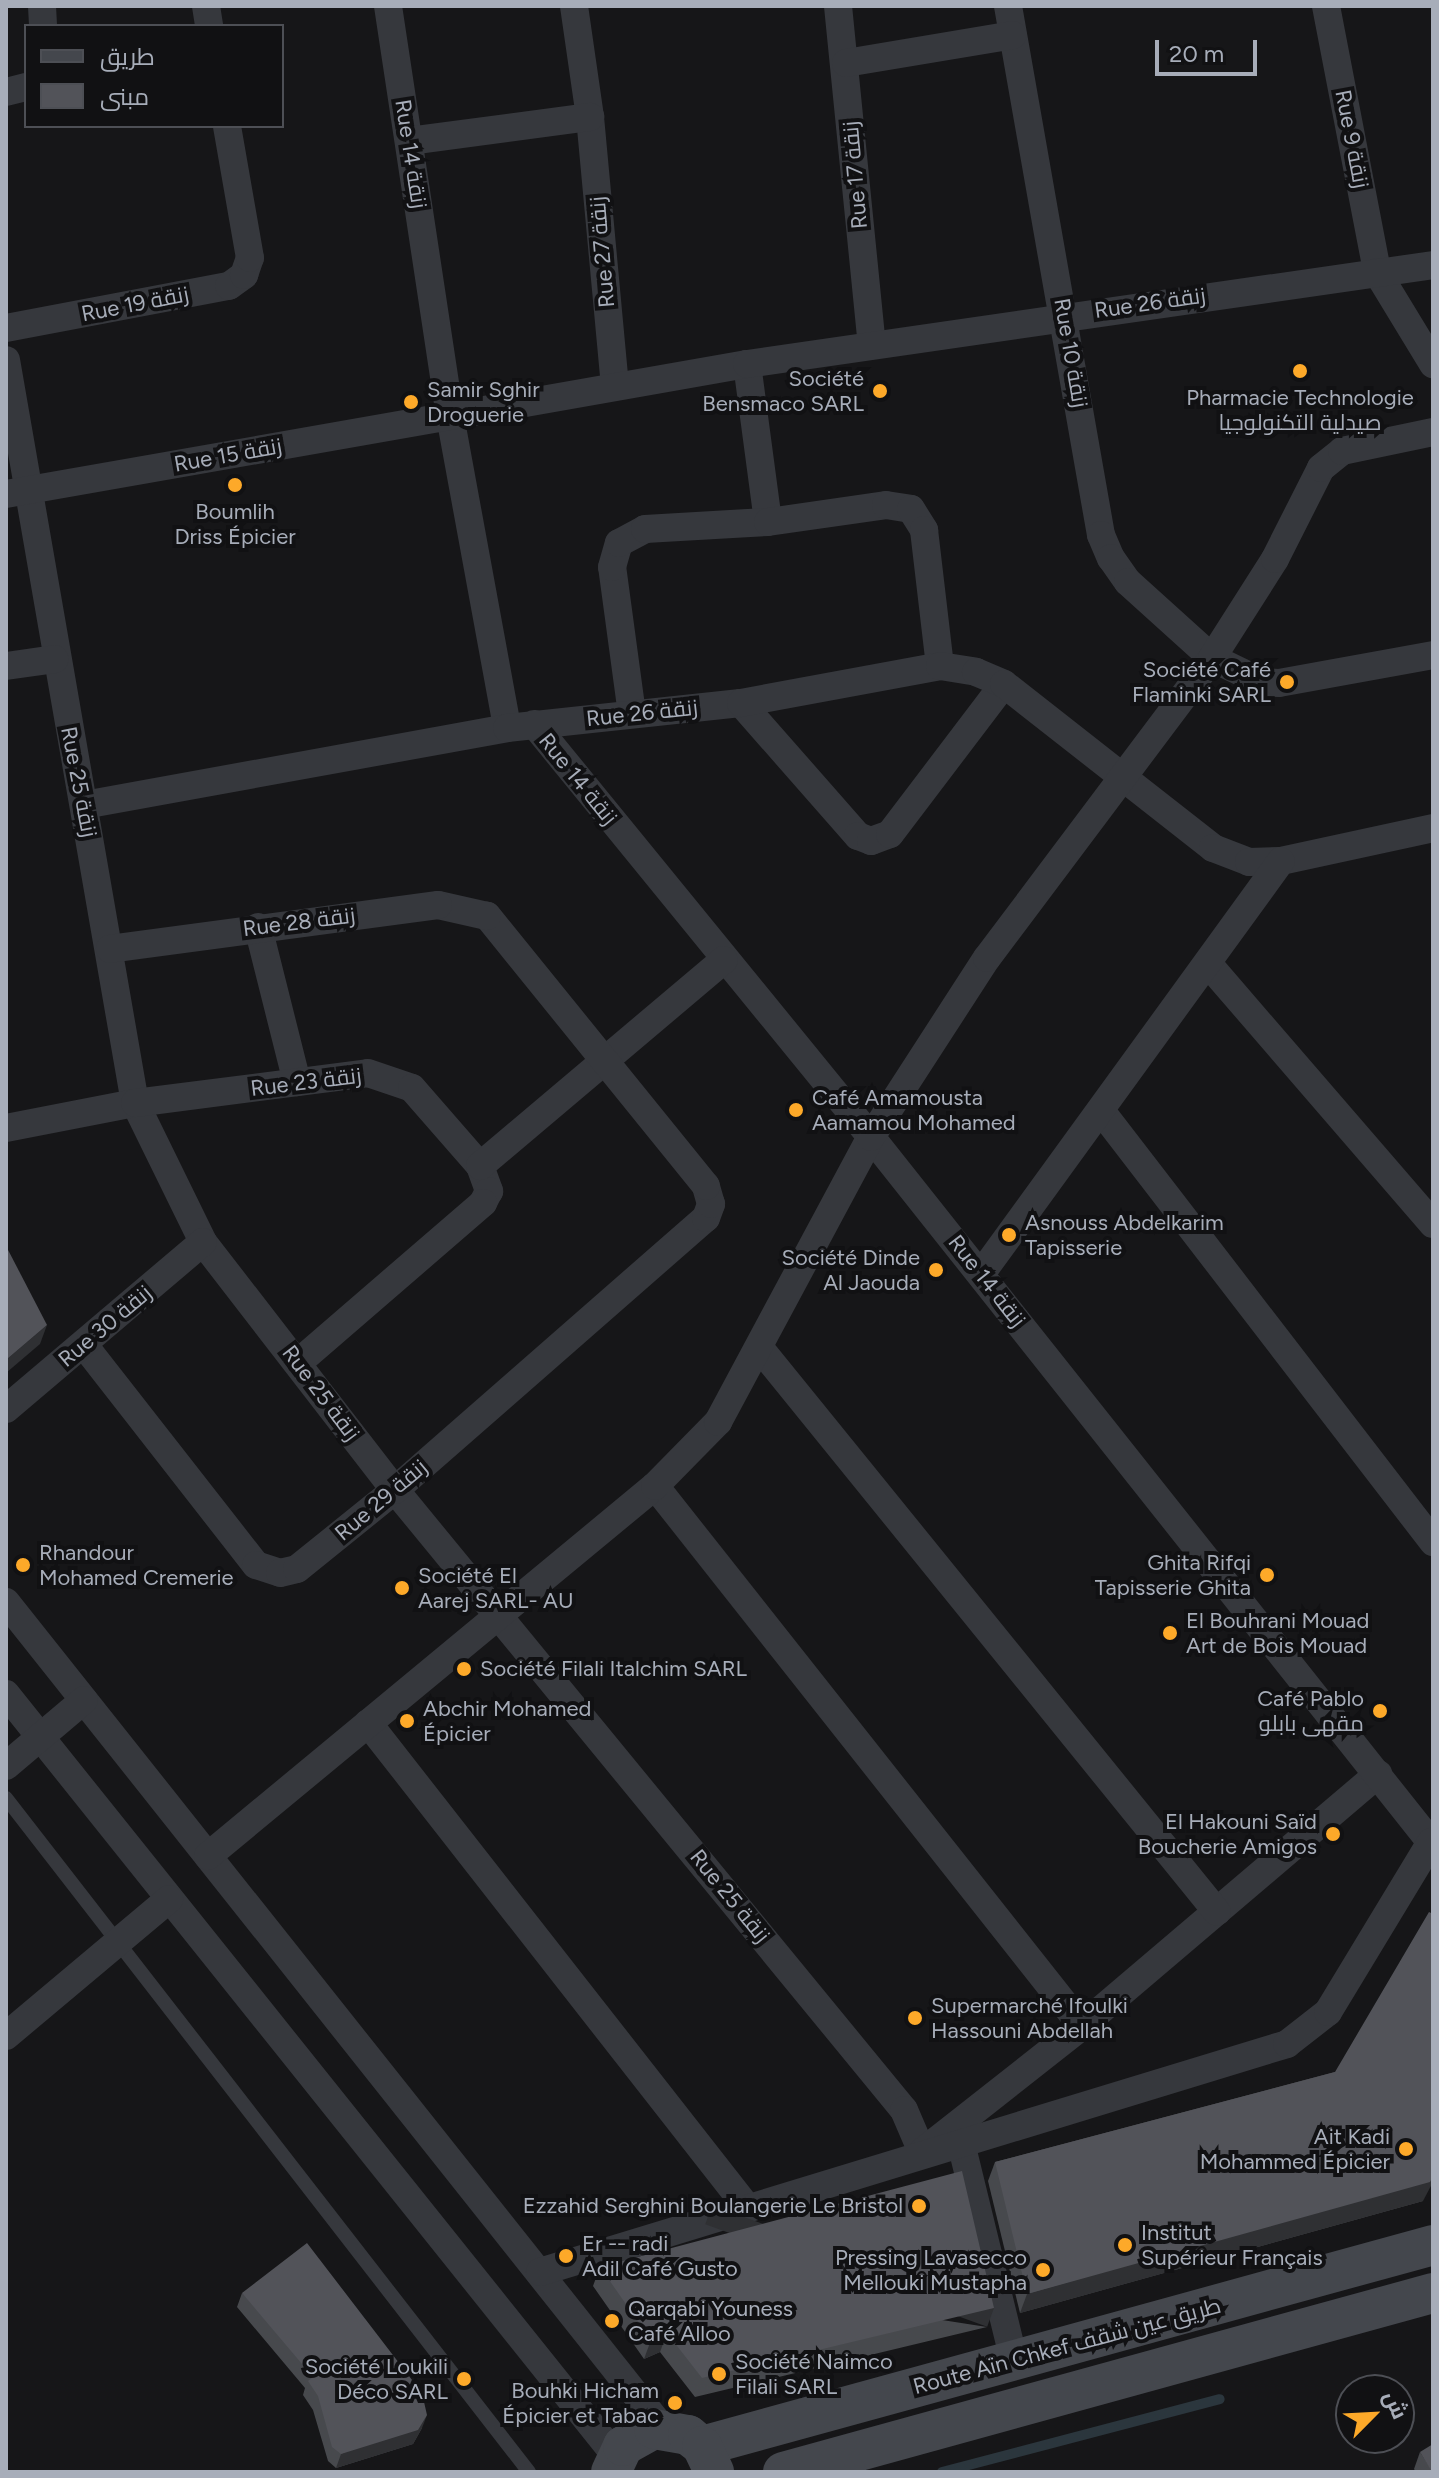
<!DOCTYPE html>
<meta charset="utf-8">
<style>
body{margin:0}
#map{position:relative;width:1439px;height:2478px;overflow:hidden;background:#161618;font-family:Figtree,Cairo,sans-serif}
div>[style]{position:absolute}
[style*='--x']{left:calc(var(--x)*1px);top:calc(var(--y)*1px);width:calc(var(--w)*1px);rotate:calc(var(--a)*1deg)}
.stream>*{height:10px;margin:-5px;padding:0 5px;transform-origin:5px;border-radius:5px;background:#2b363d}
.lane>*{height:14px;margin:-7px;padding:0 7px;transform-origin:7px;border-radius:7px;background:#36383d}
.street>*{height:28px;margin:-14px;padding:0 14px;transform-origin:14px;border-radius:14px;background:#36383d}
.secondary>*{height:40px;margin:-20px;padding:0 20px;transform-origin:20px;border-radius:20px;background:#44474d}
.wall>*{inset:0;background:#47494d}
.shaded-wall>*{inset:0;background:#2f3033;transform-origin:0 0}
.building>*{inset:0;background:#525359}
.dots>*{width:22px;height:22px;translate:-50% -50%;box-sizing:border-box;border:4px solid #111113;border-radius:50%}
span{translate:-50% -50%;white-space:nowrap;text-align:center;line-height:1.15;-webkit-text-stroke:8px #111113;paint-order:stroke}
.street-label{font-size:22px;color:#a7adb9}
.poi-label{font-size:22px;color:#a7adb9}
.right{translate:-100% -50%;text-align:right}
.left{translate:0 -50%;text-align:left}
.frame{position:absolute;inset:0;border:8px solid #a7adb9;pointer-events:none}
.legend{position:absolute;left:24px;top:24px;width:260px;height:104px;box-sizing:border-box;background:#111113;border:2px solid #4d4f55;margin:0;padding:10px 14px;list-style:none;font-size:24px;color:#a7adb9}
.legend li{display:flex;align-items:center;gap:16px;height:40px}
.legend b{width:40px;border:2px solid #4d4f55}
.north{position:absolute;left:1335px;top:2374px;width:80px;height:80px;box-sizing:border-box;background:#111113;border:2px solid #4d4f55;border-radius:50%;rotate:66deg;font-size:22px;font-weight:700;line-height:32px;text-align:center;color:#a7adb9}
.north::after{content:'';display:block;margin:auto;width:28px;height:36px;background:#fda929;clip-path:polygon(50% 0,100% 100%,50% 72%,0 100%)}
.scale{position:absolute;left:1155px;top:40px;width:102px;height:36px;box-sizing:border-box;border:4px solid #a7adb9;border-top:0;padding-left:10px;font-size:24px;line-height:28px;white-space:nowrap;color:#a7adb9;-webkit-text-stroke:6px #111113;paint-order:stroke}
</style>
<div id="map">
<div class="stream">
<i style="--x:942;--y:2472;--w:287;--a:-14.7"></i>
</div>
<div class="lane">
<i style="--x:6;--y:1798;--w:853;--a:52.19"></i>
</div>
<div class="street">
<i style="--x:42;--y:6;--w:20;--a:87"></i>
<i style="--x:206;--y:6;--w:20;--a:81"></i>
<i style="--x:388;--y:6;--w:415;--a:81.4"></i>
<i style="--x:450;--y:416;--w:317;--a:79.6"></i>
<i style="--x:574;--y:6;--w:112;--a:81.8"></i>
<i style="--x:590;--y:117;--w:270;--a:84.7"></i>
<i style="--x:838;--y:6;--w:341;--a:84.3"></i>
<i style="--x:1008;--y:6;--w:537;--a:80.03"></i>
<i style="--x:1101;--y:535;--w:25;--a:67"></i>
<i style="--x:1111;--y:558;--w:29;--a:55"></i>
<i style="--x:1128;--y:582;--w:113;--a:42.1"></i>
<i style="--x:1212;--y:658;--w:55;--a:25.6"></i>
<i style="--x:1262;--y:682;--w:17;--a:3"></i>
<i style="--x:1279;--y:683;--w:157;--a:-10.3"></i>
<i style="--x:1326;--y:6;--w:271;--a:79.1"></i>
<i style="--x:1377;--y:272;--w:108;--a:58.7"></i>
<i style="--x:846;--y:63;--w:169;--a:-9.5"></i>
<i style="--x:6;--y:92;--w:21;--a:-14"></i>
<i style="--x:409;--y:141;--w:183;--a:-7.6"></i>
<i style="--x:6;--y:328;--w:227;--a:-10.7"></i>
<i style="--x:229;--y:286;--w:19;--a:-36"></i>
<i style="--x:244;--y:275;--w:18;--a:-71"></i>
<i style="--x:250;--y:258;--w:134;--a:-99.9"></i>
<i style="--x:6;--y:360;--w:754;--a:80.15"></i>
<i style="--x:135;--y:1103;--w:155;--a:63.9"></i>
<i style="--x:203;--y:1242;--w:314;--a:52.3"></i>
<i style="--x:395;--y:1490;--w:802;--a:50.62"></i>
<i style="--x:904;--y:2110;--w:46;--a:66.8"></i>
<i style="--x:922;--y:2152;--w:204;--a:-38.2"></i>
<i style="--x:1082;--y:2026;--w:389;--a:-40.4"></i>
<i style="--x:747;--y:364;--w:159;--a:82.4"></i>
<i style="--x:6;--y:494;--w:752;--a:-9.95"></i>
<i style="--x:747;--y:364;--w:693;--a:-8.21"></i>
<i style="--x:6;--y:666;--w:49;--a:-8.1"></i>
<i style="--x:741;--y:703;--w:177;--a:48.7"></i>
<i style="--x:858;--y:836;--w:14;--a:21"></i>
<i style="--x:871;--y:841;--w:20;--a:-20"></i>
<i style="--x:890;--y:834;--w:188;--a:-52.8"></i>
<i style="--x:632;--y:714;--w:148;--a:-97.7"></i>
<i style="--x:612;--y:567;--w:25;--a:-74"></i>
<i style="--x:619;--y:543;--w:30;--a:-28"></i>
<i style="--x:645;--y:529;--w:123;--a:-3.3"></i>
<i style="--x:768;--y:522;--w:119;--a:-8.2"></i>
<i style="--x:886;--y:505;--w:25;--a:9"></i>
<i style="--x:911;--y:509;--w:25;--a:58"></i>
<i style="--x:924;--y:530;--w:137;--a:83.3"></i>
<i style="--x:534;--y:724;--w:533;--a:50.79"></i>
<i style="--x:871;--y:1137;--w:904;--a:51.56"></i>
<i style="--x:84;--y:805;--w:430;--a:-10.3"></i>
<i style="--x:507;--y:728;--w:235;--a:-6.1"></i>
<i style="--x:741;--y:703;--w:202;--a:-10.5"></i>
<i style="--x:940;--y:666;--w:36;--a:9"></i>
<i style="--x:976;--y:672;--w:30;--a:23"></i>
<i style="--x:1004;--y:684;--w:266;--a:38.1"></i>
<i style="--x:1213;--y:848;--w:39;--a:21"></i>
<i style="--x:1249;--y:862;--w:32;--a:-2"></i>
<i style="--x:1281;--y:861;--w:156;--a:-12.2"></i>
<i style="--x:258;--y:927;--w:160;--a:75.9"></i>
<i style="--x:1210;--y:966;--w:341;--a:49.2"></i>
<i style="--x:1102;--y:1112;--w:543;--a:52.41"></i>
<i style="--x:6;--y:1128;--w:131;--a:-11"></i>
<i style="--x:135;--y:1103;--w:235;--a:-7.3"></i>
<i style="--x:368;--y:1073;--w:46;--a:18.8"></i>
<i style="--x:412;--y:1088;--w:103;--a:48.9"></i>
<i style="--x:480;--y:1166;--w:27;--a:70"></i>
<i style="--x:489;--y:1191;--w:13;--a:117"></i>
<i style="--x:483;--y:1203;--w:243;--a:139.2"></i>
<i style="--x:480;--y:1166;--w:319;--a:-40.2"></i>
<i style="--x:981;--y:1274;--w:510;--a:-54.01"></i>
<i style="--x:84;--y:1345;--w:279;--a:52"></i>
<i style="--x:256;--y:1565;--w:25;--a:18"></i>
<i style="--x:280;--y:1573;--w:17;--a:-13"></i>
<i style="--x:297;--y:1569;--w:126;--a:-38.9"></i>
<i style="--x:395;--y:1490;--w:413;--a:-41.2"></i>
<i style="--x:706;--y:1218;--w:15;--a:-70"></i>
<i style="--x:711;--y:1204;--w:19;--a:-106"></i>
<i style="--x:706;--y:1186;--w:348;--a:-129"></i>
<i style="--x:487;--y:916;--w:50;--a:-167.3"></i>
<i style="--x:438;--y:905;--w:331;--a:172.4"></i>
<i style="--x:759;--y:1347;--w:727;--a:50.97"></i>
<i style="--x:6;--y:1409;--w:258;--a:-40.3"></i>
<i style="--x:655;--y:1486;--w:688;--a:51.67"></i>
<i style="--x:6;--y:1602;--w:1058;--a:51.53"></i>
<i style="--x:6;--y:1694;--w:976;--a:51.32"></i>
<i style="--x:368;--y:1723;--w:613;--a:51.95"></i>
<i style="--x:6;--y:1766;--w:102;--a:-40.2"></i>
<i style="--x:208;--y:1856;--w:580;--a:-39.62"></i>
<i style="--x:655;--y:1486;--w:90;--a:-45.5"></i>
<i style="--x:718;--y:1422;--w:323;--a:-61.8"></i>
<i style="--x:871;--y:1137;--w:213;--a:-57.1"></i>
<i style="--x:987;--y:958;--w:375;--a:-53.1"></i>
<i style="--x:1212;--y:658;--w:117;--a:-57.5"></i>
<i style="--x:1275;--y:559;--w:102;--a:-63.2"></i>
<i style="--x:1321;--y:468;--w:27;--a:-39"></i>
<i style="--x:1342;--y:451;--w:93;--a:-11.8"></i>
<i style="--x:6;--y:2036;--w:213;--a:-40"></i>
<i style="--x:961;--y:2143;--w:224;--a:76.3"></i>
<i style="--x:540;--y:2272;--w:781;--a:-16.97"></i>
<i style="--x:1287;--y:2044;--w:52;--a:-38"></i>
<i style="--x:1328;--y:2012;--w:199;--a:-58.8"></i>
</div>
<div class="secondary">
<i style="--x:702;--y:2446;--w:758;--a:-15.37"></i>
<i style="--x:611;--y:2472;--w:29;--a:-65"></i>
<i style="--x:623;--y:2446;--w:35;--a:-29"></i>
<i style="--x:654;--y:2429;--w:35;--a:10"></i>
<i style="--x:688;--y:2435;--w:18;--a:38"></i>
<i style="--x:702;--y:2446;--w:29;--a:65"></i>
<i style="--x:783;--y:2472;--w:674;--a:-15.4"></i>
</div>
<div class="wall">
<i style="clip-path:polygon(1335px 2072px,1423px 2201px,1020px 2313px,988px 2181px,995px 2162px)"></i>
<i style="clip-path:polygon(600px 2267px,987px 2327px,695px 2397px,660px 2352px,644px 2359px,593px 2286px)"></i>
<i style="clip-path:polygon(242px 2293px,422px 2428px,413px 2444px,336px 2468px,328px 2461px,313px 2410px,303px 2395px,305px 2388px,237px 2307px)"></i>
<i style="clip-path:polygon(1420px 2452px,1433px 2472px,1416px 2472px,1414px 2469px)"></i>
</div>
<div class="shaded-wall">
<i style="clip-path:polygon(47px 1325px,40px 1344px,6px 1373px,6px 1360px)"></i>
<i style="clip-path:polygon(1433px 2176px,1433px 2182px,1423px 2201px,1020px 2313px,1027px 2294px)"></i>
<i style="left:994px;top:2308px;width:20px;height:300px;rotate:110deg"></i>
<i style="clip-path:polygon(667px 2333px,660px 2352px,644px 2359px,651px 2340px)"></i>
<i style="clip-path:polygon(427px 2415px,422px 2428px,413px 2444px,336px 2468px,341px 2454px)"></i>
</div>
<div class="building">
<i style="clip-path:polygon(6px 1246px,47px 1325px,6px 1360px)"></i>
<i style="clip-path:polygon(1429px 1912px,1433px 1914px,1433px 2176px,1430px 2182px,1027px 2294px,995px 2162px,1335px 2072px)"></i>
<i style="clip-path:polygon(962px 2171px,994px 2308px,702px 2378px,667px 2333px,651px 2340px,600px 2267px)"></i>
<i style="clip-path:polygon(307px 2243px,422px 2393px,427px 2415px,418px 2430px,341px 2454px,332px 2447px,318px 2396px,308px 2381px,313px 2377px,242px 2293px)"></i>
<i style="clip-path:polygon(1433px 2444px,1433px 2472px,1432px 2472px,1420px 2452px)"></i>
</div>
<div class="dots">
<i style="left:1300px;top:371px;background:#fda929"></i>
<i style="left:880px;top:391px;background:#fda929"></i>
<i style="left:411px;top:402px;background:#fda929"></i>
<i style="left:235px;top:485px;background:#fda929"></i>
<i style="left:1287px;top:682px;background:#fda929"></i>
<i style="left:796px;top:1110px;background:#fda929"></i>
<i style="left:1009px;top:1235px;background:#fda929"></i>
<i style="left:936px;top:1270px;background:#fda929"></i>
<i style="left:23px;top:1565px;background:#fda929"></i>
<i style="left:1267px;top:1575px;background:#fda929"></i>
<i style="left:402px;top:1588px;background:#fda929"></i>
<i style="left:1170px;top:1633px;background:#fda929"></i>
<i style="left:464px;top:1669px;background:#fda929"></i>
<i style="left:1380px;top:1711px;background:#fda929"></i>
<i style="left:407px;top:1721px;background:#fda929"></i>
<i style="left:1333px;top:1834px;background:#fda929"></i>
<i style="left:915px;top:2018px;background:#fda929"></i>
<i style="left:1406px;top:2149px;background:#fda929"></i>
<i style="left:919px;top:2206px;background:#fda929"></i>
<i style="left:1125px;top:2245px;background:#fda929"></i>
<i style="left:566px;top:2256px;background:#fda929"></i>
<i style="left:1043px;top:2270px;background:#fda929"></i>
<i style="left:612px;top:2321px;background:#fda929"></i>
<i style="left:719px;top:2374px;background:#fda929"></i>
<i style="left:464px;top:2379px;background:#fda929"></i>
<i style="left:675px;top:2403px;background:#fda929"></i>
</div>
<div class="street-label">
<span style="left:1352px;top:139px;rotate:79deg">Rue 9 زنقة</span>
<span style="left:411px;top:154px;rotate:81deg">Rue 14 زنقة</span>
<span style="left:855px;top:175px;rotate:-95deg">Rue 17 زنقة</span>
<span style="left:602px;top:252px;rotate:-95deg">Rue 27 زنقة</span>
<span style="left:1150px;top:303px;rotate:-8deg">Rue 26 زنقة</span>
<span style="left:135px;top:304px;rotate:-11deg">Rue 19 زنقة</span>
<span style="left:1071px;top:353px;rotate:80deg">Rue 10 زنقة</span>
<span style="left:228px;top:455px;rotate:-10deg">Rue 15 زنقة</span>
<span style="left:642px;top:713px;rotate:-6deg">Rue 26 زنقة</span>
<span style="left:578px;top:779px;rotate:51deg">Rue 14 زنقة</span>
<span style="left:79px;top:782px;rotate:79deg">Rue 25 زنقة</span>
<span style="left:299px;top:922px;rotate:-7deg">Rue 28 زنقة</span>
<span style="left:306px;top:1082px;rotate:-7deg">Rue 23 زنقة</span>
<span style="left:987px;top:1281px;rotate:52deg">Rue 14 زنقة</span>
<span style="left:105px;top:1326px;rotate:-40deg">Rue 30 زنقة</span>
<span style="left:321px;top:1393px;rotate:53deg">Rue 25 زنقة</span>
<span style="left:381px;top:1500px;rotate:-40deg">Rue 29 زنقة</span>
<span style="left:730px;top:1896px;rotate:51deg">Rue 25 زنقة</span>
<span style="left:1067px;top:2346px;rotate:-15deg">Route Aïn Chkef طريق عين شقف</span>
</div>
<div class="poi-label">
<span class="right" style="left:864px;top:391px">Société<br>Bensmaco SARL</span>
<span class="left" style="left:427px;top:402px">Samir Sghir<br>Droguerie</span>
<span style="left:1300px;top:410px">Pharmacie Technologie<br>صيدلية التكنولوجيا</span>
<span style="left:235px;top:524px">Boumlih<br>Driss Épicier</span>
<span class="right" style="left:1271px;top:682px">Société Café<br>Flaminki SARL</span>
<span class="left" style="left:812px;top:1110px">Café Amamousta<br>Aamamou Mohamed</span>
<span class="left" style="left:1025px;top:1235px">Asnouss Abdelkarim<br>Tapisserie</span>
<span class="right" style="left:920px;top:1270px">Société Dinde<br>Al Jaouda</span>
<span class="left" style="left:39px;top:1565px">Rhandour<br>Mohamed Cremerie</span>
<span class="right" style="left:1251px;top:1575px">Ghita Rifqi<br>Tapisserie Ghita</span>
<span class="left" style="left:418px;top:1588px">Société El<br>Aarej SARL- AU</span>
<span class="left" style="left:1186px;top:1633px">El Bouhrani Mouad<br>Art de Bois Mouad</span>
<span class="left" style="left:480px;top:1669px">Société Filali Italchim SARL</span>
<span class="right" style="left:1364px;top:1711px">Café Pablo<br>مقهى بابلو</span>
<span class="left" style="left:423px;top:1721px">Abchir Mohamed<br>Épicier</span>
<span class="right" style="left:1317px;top:1834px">El Hakouni Saïd<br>Boucherie Amigos</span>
<span class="left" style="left:931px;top:2018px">Supermarché Ifoulki<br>Hassouni Abdellah</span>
<span class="right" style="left:1390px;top:2149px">Ait Kadi<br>Mohammed Épicier</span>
<span class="right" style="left:903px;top:2206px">Ezzahid Serghini Boulangerie Le Bristol</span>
<span class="left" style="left:1141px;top:2245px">Institut<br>Supérieur Français</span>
<span class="left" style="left:582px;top:2256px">Er -- radi<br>Adil Café Gusto</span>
<span class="right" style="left:1027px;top:2270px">Pressing Lavasecco<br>Mellouki Mustapha</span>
<span class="left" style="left:628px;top:2321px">Qarqabi Youness<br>Café Alloo</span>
<span class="left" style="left:735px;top:2374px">Société Naimco<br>Filali SARL</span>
<span class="right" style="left:448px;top:2379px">Société Loukili<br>Déco SARL</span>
<span class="right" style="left:659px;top:2403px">Bouhki Hicham<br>Épicier et Tabac</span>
</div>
<div class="frame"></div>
<ul class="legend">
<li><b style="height:10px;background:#44474d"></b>طريق</li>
<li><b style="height:22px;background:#525359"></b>مبنى</li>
</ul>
<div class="north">ش</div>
<div class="scale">20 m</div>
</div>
